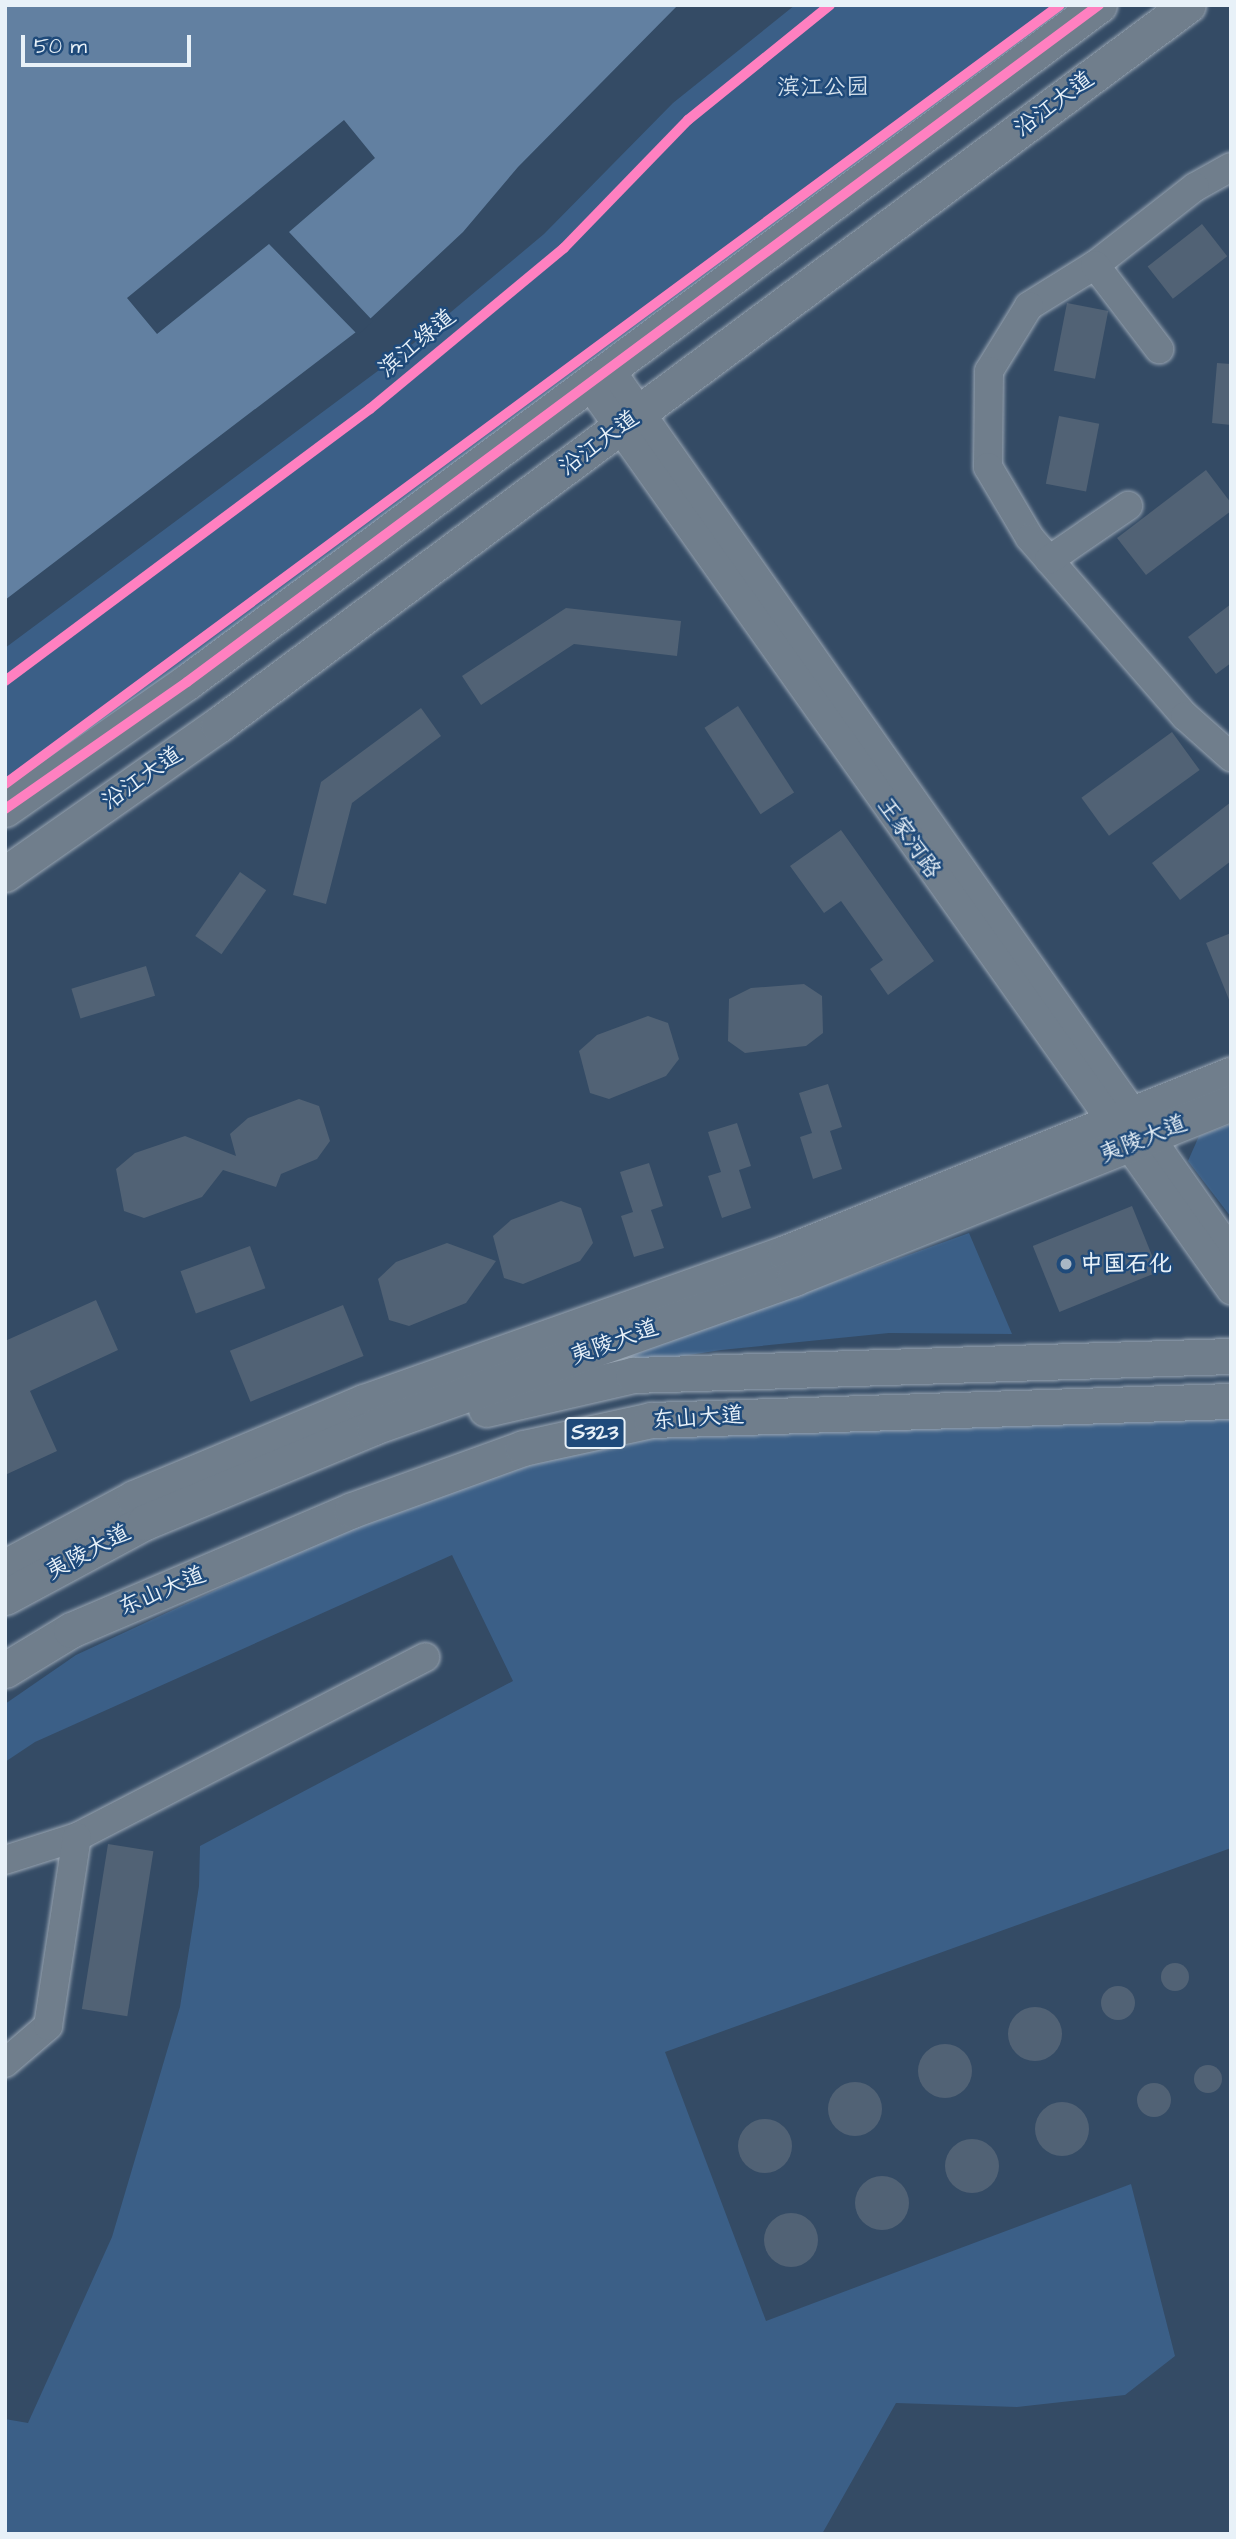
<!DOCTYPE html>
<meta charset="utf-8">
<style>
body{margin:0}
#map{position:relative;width:1236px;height:2539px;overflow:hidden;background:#344b65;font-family:"Architects Daughter","LXGW WenKai TC",sans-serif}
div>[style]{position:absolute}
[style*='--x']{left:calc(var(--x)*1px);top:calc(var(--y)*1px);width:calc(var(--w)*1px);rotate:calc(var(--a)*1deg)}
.green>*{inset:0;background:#3b5f87}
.water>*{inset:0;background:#6280a1}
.pier>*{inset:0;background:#344b65}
.building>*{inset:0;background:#516275;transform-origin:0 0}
.round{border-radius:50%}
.roads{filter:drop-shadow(0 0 2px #9aa6b3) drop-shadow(0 0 2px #9aa6b3)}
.minor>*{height:28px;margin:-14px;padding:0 14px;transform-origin:14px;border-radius:14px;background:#707e8c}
.major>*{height:35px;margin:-17.5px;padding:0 17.5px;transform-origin:17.5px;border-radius:17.5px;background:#707e8c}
.cycleway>*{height:10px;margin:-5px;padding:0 5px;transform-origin:5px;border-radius:5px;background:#ff80c0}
.dots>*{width:19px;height:19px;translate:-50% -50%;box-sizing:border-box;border:4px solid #1f4a7a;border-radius:50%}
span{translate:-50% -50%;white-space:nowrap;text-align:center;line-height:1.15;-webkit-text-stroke:5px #1f4a7a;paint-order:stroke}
.shield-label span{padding:2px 5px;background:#1f4a7a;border:2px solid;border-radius:5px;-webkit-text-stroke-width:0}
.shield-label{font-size:21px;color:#e8f1f8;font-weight:700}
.park-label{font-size:23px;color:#d7e3ed}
.street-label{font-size:23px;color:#e8f1f8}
.poi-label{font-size:23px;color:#e8f1f8;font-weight:700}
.left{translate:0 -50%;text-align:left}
.frame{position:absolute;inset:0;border:7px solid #e8f1f8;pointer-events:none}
.scale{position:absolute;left:21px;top:35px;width:170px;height:32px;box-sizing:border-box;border:4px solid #e8f1f8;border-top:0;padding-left:9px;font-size:21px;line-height:24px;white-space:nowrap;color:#e8f1f8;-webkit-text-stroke:5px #1f4a7a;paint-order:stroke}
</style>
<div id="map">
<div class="green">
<i style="clip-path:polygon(795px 5px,1072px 5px,363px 533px,5px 793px,5px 648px,402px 353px,544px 234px,673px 103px)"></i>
<i style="clip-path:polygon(1231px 1124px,1231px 1217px,1188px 1161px,1199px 1136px)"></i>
<i style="clip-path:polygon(969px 1233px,1012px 1334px,889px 1333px,721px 1350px,588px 1371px)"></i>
<i style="clip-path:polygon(1231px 1408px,1231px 1848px,665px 2052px,766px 2321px,1131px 2184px,1175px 2356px,1125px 2395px,1017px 2407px,896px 2403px,822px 2534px,5px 2534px,5px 2419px,28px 2423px,112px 2237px,180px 2007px,199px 1886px,200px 1846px,513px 1681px,452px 1555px,35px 1742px,5px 1762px,5px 1704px,76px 1655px,334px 1535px,518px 1469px,651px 1430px)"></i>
</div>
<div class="water">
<i style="clip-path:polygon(5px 5px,678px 5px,518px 167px,463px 232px,356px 332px,5px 600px)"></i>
</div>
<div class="pier">
<i style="clip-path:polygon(344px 120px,375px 158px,289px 232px,373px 321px,358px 335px,269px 244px,157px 334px,127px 298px)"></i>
</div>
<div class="building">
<i style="left:1202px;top:224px;width:41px;height:69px;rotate:52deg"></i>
<i style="left:1067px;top:303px;width:42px;height:69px;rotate:11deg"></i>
<i style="clip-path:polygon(1217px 363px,1231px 364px,1231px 425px,1212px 423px)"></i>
<i style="left:1059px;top:416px;width:41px;height:69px;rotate:11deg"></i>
<i style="clip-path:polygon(1206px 470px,1231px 503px,1231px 511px,1146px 575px,1117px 538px)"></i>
<i style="clip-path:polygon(1231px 604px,1231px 663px,1216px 674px,1188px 637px)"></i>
<i style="clip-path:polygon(566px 608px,681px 621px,677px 656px,574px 644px,481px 705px,462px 676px)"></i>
<i style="left:738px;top:706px;width:103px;height:40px;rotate:57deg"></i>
<i style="clip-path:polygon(421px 708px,441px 736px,352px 803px,326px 904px,293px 895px,321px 782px)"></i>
<i style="left:1172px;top:732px;width:47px;height:112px;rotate:54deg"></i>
<i style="clip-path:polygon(1231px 802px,1231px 861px,1180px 900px,1152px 863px)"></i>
<i style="clip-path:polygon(841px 830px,934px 961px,888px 995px,870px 969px,883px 960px,841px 901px,824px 913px,790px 866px)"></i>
<i style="left:240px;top:872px;width:32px;height:78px;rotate:35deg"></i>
<i style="clip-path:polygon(1231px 933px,1231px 1001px,1230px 1002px,1206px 943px)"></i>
<i style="left:146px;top:966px;width:31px;height:78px;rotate:73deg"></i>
<i style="clip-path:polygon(804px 984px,822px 996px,823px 1033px,806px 1046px,745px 1053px,728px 1041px,729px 999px,751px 988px)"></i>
<i style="clip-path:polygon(648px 1016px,668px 1023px,679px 1059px,666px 1076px,609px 1099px,590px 1093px,579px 1051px,597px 1035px)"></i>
<i style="clip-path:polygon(828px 1084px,842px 1127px,830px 1131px,842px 1169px,813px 1179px,800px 1137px,812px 1133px,799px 1093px)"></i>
<i style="clip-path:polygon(299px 1099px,319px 1106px,330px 1141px,317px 1159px,281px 1174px,276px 1187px,223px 1170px,202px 1197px,144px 1218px,124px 1211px,116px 1169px,135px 1153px,185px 1136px,236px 1156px,230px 1134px,248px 1118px)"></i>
<i style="clip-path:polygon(737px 1123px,751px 1166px,739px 1170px,751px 1208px,722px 1218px,708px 1176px,721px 1172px,708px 1132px)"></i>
<i style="clip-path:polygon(649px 1163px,663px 1206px,651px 1210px,664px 1248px,634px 1257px,621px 1216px,633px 1212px,620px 1172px)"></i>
<i style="clip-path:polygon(561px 1201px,581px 1208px,593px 1243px,580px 1261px,523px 1284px,504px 1278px,493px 1236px,511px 1220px)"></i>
<i style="left:1132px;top:1206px;width:71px;height:107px;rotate:68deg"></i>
<i style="clip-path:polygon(447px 1243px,496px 1261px,466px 1303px,409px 1326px,389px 1320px,378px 1279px,396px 1262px)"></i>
<i style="left:250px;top:1246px;width:45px;height:74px;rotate:70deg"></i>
<i style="clip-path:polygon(96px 1300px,118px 1350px,30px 1391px,57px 1451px,5px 1475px,5px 1341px)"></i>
<i style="left:343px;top:1305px;width:55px;height:122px;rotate:68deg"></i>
<i style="left:108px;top:1844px;width:46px;height:167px;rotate:9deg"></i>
<i class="round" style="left:1161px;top:1963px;width:28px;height:28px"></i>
<i class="round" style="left:1101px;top:1986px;width:34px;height:34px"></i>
<i class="round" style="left:1008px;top:2007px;width:54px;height:54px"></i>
<i class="round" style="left:918px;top:2044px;width:54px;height:54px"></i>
<i class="round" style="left:1194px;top:2065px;width:28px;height:28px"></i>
<i class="round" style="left:828px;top:2082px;width:54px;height:54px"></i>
<i class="round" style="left:1137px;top:2083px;width:34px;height:34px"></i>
<i class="round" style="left:1035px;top:2102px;width:54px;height:54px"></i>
<i class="round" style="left:738px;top:2119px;width:54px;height:54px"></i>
<i class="round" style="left:945px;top:2139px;width:54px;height:54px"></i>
<i class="round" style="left:855px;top:2176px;width:54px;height:54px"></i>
<i class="round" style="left:764px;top:2213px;width:54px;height:54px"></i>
</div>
<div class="roads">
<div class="minor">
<i style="--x:1231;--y:167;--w:41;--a:150.9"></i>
<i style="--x:1195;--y:187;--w:127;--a:142"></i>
<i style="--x:1095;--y:265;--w:78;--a:148.2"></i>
<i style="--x:1029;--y:306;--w:76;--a:121.6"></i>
<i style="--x:989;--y:371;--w:96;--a:90.6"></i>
<i style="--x:988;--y:467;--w:82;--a:59.4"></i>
<i style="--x:1030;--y:538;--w:236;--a:49"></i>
<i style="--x:1185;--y:716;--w:62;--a:41.7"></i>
<i style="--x:1095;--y:265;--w:106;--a:52.7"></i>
<i style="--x:610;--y:369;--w:1080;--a:54.88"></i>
<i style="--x:589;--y:385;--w:1110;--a:54.65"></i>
<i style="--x:1049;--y:560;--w:96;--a:-34.4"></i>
<i style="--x:5;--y:1860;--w:76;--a:-17.7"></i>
<i style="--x:77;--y:1837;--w:392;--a:-27.3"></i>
<i style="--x:5;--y:2063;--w:57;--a:-40.7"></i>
<i style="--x:48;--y:2026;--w:191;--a:-81.3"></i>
</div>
<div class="major">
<i style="--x:5;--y:809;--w:222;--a:-34.9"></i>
<i style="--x:187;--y:682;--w:1136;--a:-36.59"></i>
<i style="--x:5;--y:874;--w:260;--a:-35"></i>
<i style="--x:218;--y:725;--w:1208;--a:-36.59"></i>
<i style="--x:486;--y:1409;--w:151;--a:-13"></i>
<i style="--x:633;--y:1375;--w:598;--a:-1.82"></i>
<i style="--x:5;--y:1567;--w:146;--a:-28.1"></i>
<i style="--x:134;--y:1498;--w:249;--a:-22.7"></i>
<i style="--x:364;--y:1402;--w:447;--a:-19.5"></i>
<i style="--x:785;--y:1253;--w:480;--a:-21.8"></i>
<i style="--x:5;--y:1597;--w:159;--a:-28.2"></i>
<i style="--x:145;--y:1522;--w:248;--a:-22.5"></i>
<i style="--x:374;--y:1427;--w:446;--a:-19.5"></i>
<i style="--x:794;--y:1278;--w:471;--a:-21.8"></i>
<i style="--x:5;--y:1670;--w:77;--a:-31.2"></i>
<i style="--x:71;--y:1630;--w:306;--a:-23.1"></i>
<i style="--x:352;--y:1510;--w:182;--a:-19.9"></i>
<i style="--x:523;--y:1448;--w:131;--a:-12.3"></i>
<i style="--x:651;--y:1420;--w:580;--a:-1.88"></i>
</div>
</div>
<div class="cycleway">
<i style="--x:5;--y:681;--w:455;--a:-36.7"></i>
<i style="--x:370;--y:409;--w:252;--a:-39.7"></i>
<i style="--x:564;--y:248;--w:178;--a:-45.9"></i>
<i style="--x:688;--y:120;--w:183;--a:-39"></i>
<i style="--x:5;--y:784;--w:1311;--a:-36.44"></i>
<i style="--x:5;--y:809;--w:222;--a:-34.9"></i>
<i style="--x:187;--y:682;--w:1136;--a:-36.59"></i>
</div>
<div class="dots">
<i style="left:1066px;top:1264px;background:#a9b7c5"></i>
</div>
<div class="shield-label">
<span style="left:595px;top:1433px">S323</span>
</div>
<div class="park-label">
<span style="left:823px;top:87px">滨江公园</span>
</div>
<div class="street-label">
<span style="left:1054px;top:104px;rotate:-37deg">沿江大道</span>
<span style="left:417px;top:343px;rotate:-40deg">滨江绿道</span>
<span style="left:599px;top:443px;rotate:-37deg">沿江大道</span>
<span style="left:142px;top:778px;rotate:-35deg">沿江大道</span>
<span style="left:909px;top:838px;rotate:55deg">王家河路</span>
<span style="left:1143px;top:1139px;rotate:-22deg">夷陵大道</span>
<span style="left:614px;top:1342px;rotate:-20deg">夷陵大道</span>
<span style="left:698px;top:1418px;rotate:-4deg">东山大道</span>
<span style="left:88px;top:1552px;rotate:-28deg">夷陵大道</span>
<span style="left:162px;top:1591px;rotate:-23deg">东山大道</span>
</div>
<div class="poi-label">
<span class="left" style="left:1080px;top:1264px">中国石化</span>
</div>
<div class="frame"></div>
<div class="scale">50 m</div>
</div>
